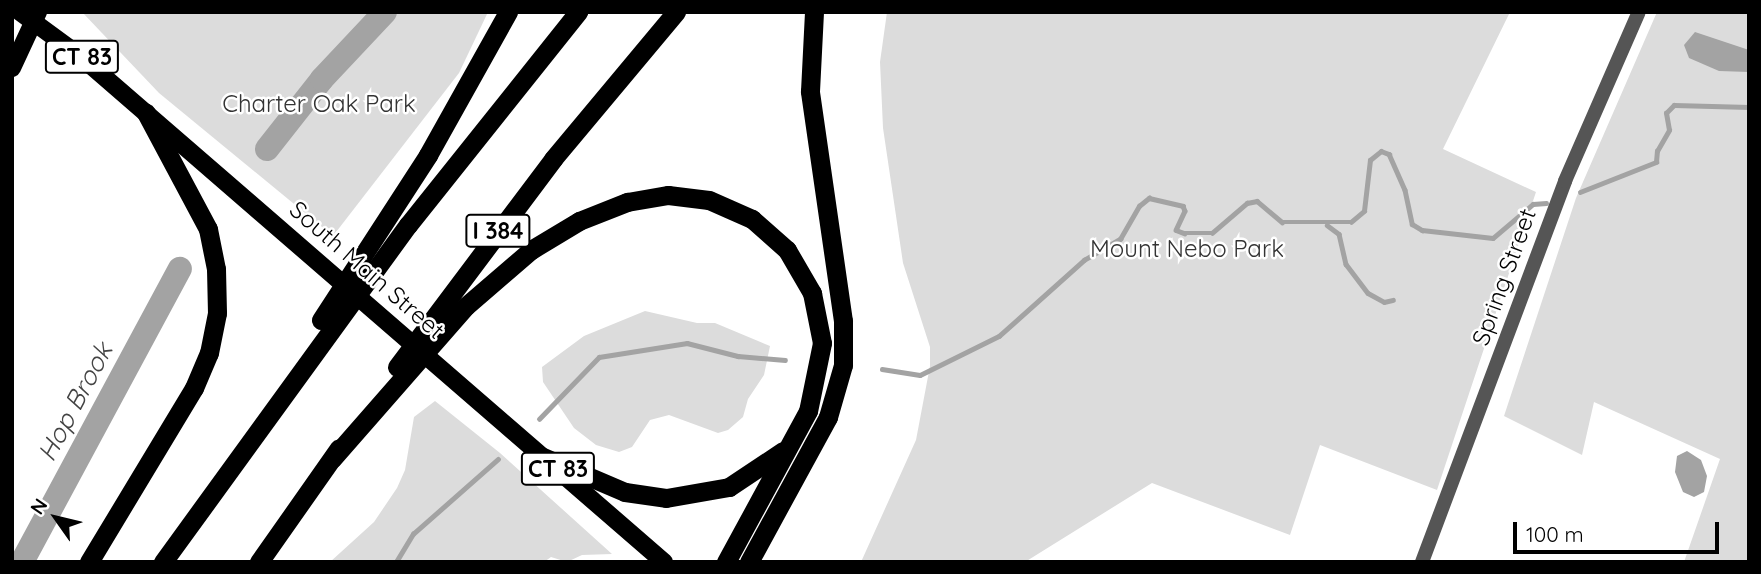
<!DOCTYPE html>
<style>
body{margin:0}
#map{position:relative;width:1761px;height:574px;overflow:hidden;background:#fff;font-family:Quicksand,sans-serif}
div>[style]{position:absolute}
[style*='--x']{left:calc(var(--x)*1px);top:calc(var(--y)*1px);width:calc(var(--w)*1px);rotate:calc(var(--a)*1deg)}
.green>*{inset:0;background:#dcdcdc}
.water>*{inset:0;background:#a3a3a3}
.stream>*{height:4.5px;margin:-2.25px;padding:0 2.25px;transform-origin:2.25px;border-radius:2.25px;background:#a3a3a3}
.river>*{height:24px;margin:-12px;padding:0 12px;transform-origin:12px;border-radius:12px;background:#a3a3a3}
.minor>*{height:14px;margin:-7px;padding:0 7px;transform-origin:7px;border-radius:7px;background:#555}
.major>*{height:18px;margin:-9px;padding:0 9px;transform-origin:9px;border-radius:9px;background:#000}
.highway>*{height:19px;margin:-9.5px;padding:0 9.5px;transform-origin:9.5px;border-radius:9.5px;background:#000}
span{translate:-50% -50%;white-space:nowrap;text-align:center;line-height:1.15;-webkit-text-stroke:5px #fff;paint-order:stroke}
.shield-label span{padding:2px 5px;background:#fff;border:2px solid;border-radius:5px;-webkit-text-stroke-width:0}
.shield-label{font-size:23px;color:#000;font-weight:700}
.park-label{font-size:24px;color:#333}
.street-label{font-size:24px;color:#000}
.water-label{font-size:26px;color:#444;font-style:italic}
.frame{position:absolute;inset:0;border:14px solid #000;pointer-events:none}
.north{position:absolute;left:21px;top:483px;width:70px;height:70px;-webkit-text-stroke:5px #fff;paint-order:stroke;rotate:304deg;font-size:19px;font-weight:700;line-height:28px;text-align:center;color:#000}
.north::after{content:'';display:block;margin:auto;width:24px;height:32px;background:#000;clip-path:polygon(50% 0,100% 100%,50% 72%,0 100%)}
.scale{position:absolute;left:1513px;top:522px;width:206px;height:32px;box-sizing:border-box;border:4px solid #000;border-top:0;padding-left:9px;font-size:21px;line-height:24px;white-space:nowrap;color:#000;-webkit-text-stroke:5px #fff;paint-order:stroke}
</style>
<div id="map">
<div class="green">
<i style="clip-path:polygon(82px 12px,488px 12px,459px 73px,333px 236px,159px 93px)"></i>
<i style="clip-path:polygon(887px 12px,1510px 12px,1443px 149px,1536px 192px,1437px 490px,1320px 445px,1290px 535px,1152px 483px,1025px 562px,861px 562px,916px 440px,930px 366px,930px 347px,903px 263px,883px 128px,880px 62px)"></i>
<i style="clip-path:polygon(1657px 12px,1749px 12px,1749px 562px,1684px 562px,1720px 459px,1594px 402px,1582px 455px,1504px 416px,1576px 198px)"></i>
<i style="clip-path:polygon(645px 311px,697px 323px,715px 323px,770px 346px,764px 375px,748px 399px,743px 417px,728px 430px,718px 433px,669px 415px,650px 420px,632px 447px,619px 452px,596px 445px,574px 428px,543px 382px,542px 367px,584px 336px)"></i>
<i style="clip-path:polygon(435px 401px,500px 453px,612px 554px,582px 555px,567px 562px,551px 557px,544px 562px,330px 562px,374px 522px,397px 488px,405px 470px,414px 417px)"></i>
</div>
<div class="water">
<i style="clip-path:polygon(1695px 32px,1749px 50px,1749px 72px,1719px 71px,1689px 58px,1684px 45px)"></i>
<i style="clip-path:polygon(1687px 451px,1701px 460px,1707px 476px,1704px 492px,1694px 497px,1683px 492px,1675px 472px,1677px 456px)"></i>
</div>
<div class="stream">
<i style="--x:1580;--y:192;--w:82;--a:-21.5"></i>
<i style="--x:1656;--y:162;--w:11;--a:-85"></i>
<i style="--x:1657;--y:151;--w:24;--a:-60"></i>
<i style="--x:1669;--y:130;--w:17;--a:-100"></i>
<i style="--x:1666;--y:113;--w:11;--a:-45"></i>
<i style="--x:1674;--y:105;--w:75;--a:1.5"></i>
<i style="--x:1327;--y:225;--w:15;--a:37"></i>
<i style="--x:1339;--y:234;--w:31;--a:77"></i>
<i style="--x:1346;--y:264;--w:36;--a:53"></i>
<i style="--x:1368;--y:293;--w:18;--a:29"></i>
<i style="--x:1384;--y:302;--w:9;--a:-13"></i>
<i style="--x:882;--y:369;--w:38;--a:9"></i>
<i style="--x:920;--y:375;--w:88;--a:-26.3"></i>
<i style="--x:999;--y:336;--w:114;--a:-41.8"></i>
<i style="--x:1084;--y:260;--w:42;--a:-30.3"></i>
<i style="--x:1120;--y:239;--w:38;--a:-60"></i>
<i style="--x:1139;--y:206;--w:13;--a:-39"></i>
<i style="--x:1149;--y:198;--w:35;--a:13"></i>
<i style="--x:1183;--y:206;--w:5;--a:68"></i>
<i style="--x:1185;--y:211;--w:21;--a:115"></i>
<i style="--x:1176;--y:230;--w:9;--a:21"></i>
<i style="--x:1184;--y:233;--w:28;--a:0"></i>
<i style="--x:1212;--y:233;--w:46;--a:-40.6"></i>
<i style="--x:1247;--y:203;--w:10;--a:-11"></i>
<i style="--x:1257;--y:201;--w:33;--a:40"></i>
<i style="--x:1282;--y:222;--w:69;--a:0"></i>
<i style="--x:1351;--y:222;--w:17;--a:-40"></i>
<i style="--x:1364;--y:211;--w:51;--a:-83.3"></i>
<i style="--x:1370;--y:160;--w:14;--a:-39"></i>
<i style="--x:1381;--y:151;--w:9;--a:21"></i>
<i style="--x:1389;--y:154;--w:39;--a:66"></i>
<i style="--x:1405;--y:190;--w:35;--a:78"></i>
<i style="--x:1412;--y:224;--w:12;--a:31"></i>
<i style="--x:1422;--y:230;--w:71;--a:6.4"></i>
<i style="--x:1493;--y:238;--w:52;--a:-40.4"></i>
<i style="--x:1533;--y:204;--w:13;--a:-4"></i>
<i style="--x:539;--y:419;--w:86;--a:-45.9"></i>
<i style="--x:599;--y:357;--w:89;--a:-9"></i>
<i style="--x:687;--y:343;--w:53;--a:14.3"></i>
<i style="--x:738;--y:356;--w:47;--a:4.9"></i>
<i style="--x:396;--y:562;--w:33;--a:-59"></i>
<i style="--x:413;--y:534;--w:113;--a:-41.4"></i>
</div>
<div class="river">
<i style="--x:267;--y:149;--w:89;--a:-51.8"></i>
<i style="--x:322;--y:79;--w:92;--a:-46.8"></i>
<i style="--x:22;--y:562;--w:333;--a:-61.7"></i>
</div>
<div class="minor">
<i style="--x:1422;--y:562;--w:407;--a:-69.4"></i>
<i style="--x:1565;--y:181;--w:184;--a:-66.4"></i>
</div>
<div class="major">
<i style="--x:20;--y:12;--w:74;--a:36.3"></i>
<i style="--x:80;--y:56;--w:773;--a:40.91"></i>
<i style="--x:12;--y:68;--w:62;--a:-65.1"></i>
</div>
<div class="highway">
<i style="--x:321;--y:320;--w:197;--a:-57"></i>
<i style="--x:428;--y:155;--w:164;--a:-60.8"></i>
<i style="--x:397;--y:367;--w:260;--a:-53.1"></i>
<i style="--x:553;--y:159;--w:192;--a:-50.1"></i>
<i style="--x:543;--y:457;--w:89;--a:23.1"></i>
<i style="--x:625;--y:492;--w:41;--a:8.3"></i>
<i style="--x:666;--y:498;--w:64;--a:-9.9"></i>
<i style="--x:729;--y:487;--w:65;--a:-33.7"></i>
<i style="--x:332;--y:459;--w:203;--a:-48.8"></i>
<i style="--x:466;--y:306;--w:86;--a:-40.7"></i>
<i style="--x:531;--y:250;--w:56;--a:-31.1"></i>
<i style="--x:579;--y:221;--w:52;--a:-21.6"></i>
<i style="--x:627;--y:202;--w:42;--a:-9.7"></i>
<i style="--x:668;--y:195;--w:41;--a:7"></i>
<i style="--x:709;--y:200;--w:47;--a:23.8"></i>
<i style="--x:752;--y:219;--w:47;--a:41.5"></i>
<i style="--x:787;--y:250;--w:50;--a:59.8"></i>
<i style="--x:812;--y:293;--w:51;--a:78.7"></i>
<i style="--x:822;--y:343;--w:69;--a:101.6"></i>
<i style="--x:808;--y:411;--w:172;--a:118.5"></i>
<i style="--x:89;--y:562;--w:203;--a:-58.9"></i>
<i style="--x:194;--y:388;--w:38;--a:-67"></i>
<i style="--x:209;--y:353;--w:41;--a:-78.7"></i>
<i style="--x:217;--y:313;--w:44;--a:-91.3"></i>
<i style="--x:216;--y:269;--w:41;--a:-101.3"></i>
<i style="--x:208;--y:229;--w:132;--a:-118.1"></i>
<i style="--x:163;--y:562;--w:417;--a:-54"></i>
<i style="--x:408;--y:225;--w:273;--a:-51.4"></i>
<i style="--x:259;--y:562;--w:139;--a:-54.9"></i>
<i style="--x:749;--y:562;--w:165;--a:-61.4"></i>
<i style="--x:828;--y:417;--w:54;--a:-73.9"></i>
<i style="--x:843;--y:365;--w:44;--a:-90"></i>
<i style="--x:843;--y:321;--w:232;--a:-98.2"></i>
<i style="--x:810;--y:91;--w:79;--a:-87.1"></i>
</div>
<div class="shield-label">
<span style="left:82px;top:57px">CT 83</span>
<span style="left:498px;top:231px">I 384</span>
<span style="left:558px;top:469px">CT 83</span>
</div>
<div class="park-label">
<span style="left:319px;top:104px">Charter Oak Park</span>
<span style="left:1187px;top:249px">Mount Nebo Park</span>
</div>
<div class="street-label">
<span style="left:367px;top:270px;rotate:41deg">South Main Street</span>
<span style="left:1504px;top:277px;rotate:-70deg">Spring Street</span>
</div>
<div class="water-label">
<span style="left:75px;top:402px;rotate:-62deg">Hop Brook</span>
</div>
<div class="frame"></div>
<div class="north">N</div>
<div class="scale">100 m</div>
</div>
